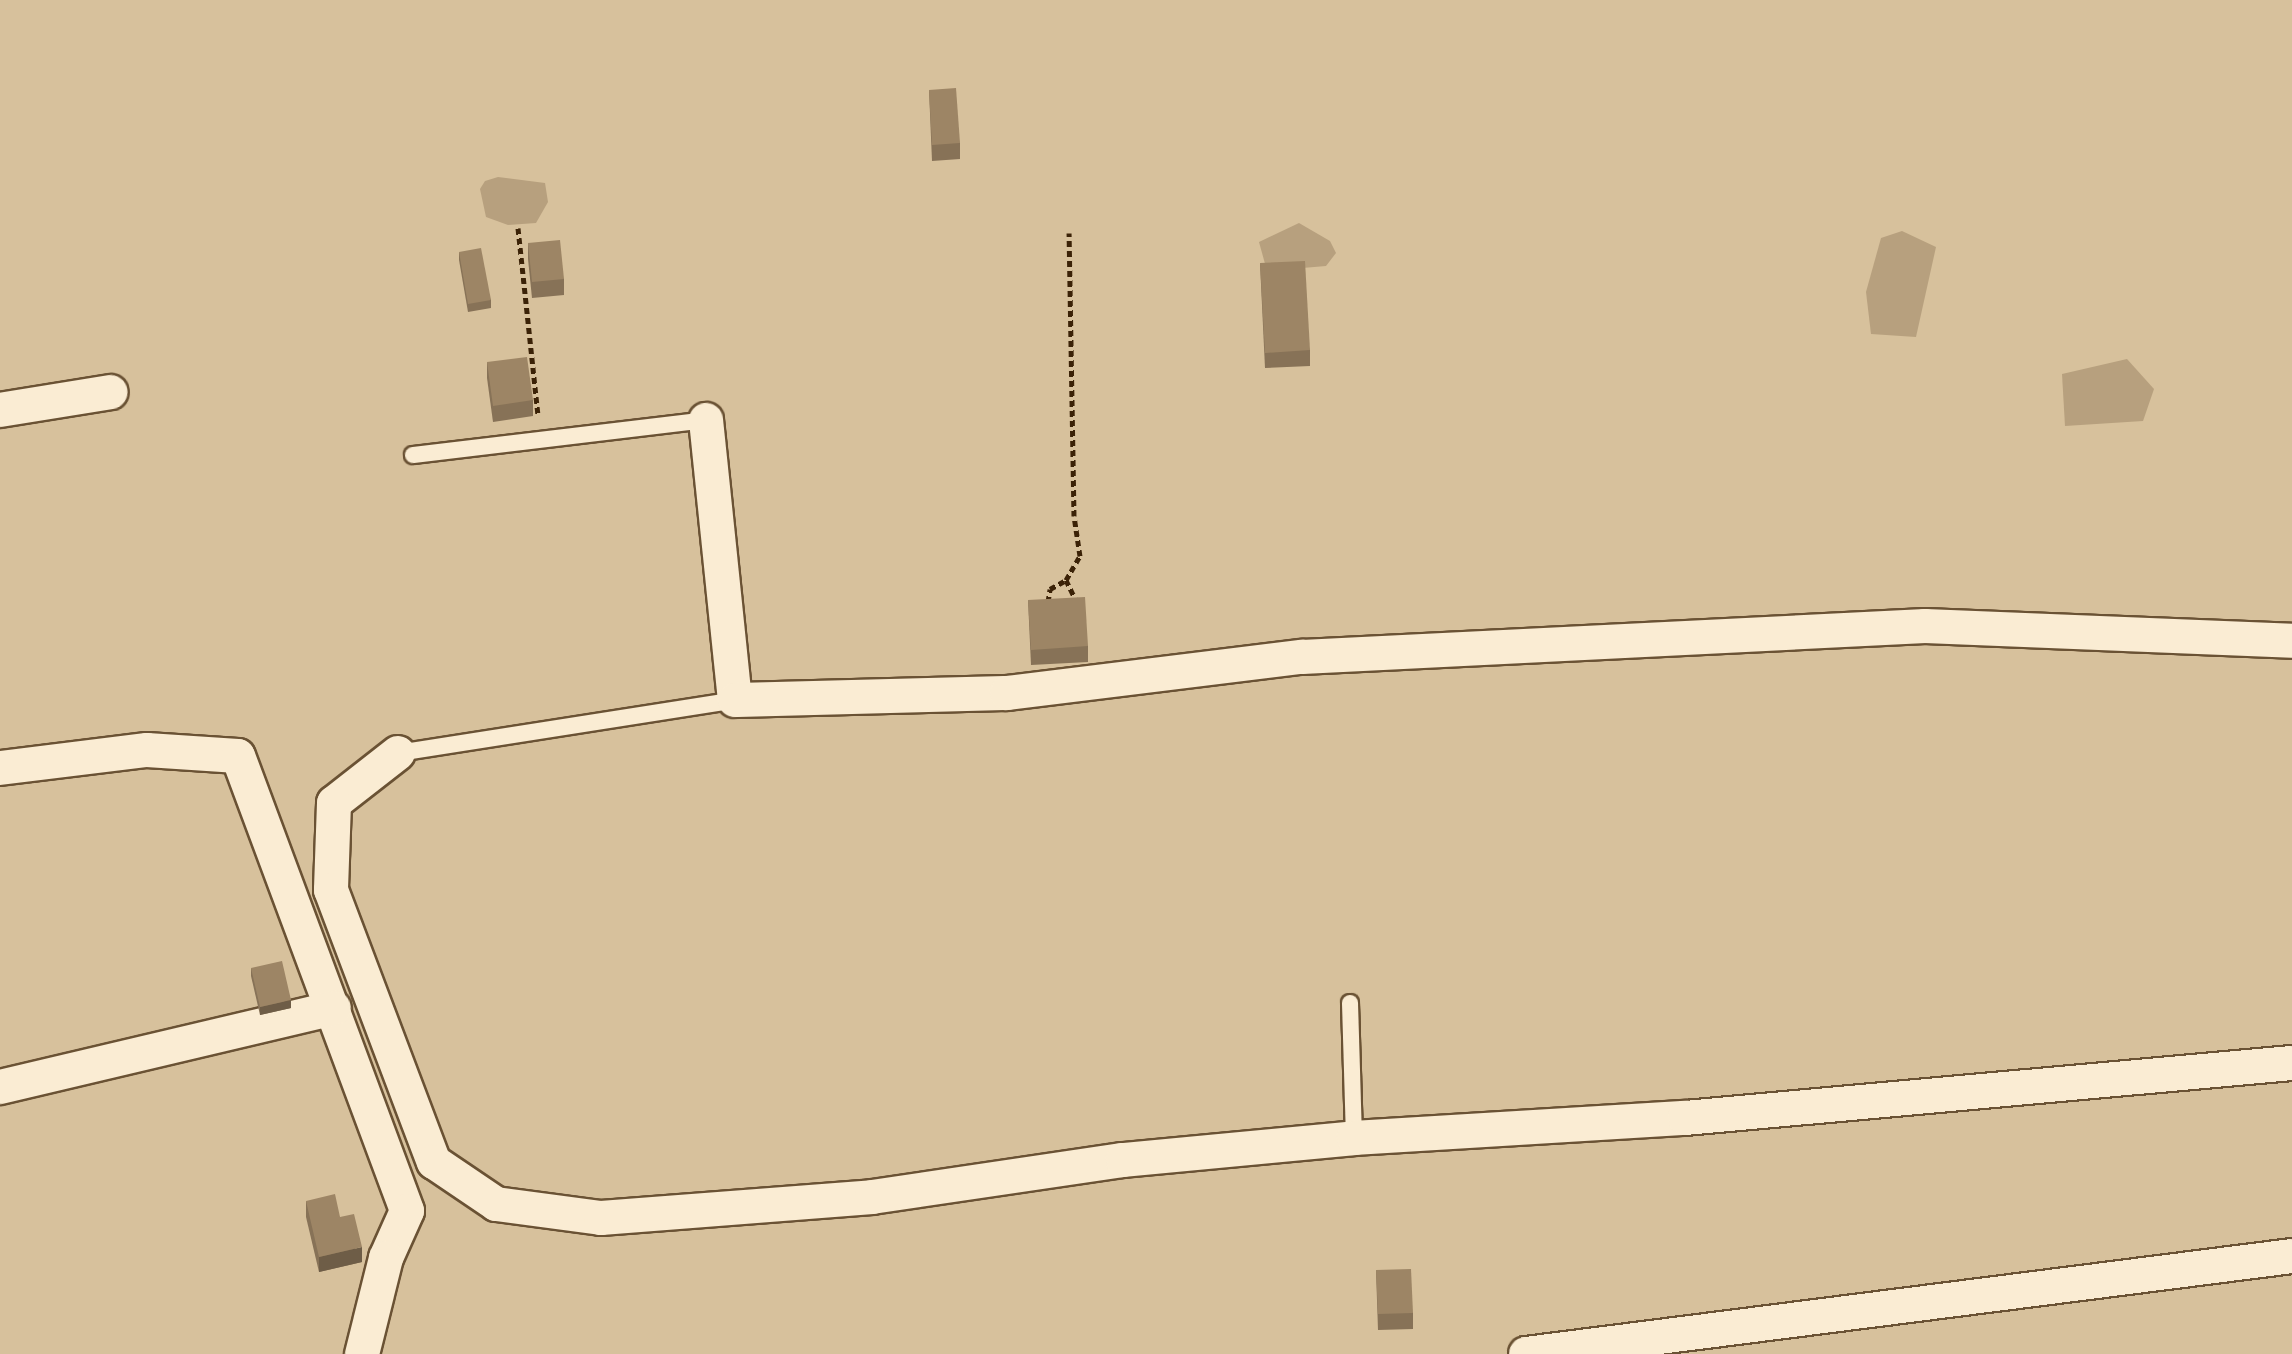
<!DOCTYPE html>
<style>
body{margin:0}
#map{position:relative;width:2292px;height:1354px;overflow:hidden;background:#f7e1bb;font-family:"Libre Bodoni",serif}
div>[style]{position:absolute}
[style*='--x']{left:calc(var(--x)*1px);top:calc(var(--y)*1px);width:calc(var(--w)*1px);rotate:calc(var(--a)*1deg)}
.green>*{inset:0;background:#d7c19c}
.water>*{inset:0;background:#b7a07e}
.path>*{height:5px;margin-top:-2.5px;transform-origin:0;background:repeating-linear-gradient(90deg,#3b2207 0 6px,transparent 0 10px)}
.roads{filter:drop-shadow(2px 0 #6a5234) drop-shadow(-2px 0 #6a5234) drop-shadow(0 2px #6a5234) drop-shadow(0 -2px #6a5234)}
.service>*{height:16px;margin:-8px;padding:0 8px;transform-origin:8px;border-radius:8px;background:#faecd3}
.minor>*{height:34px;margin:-17px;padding:0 17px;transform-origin:17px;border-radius:17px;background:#faecd3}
.wall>*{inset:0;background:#877257}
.shaded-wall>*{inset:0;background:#6e5d47}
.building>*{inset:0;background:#9d8565}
span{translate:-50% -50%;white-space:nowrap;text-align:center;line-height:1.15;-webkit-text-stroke:8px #faecd3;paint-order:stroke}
</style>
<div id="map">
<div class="green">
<i style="clip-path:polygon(0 0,2292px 0,2292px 1354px,0 1354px)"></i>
</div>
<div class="water">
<i style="clip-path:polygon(498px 177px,545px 183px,548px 202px,536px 223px,508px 225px,486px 217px,480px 189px,485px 181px)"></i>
<i style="clip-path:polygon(1299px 223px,1330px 241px,1336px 253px,1326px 266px,1267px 271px,1259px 242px)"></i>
<i style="clip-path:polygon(1902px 231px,1936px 247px,1916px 337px,1871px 334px,1866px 292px,1881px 238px)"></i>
<i style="clip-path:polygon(2127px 359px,2154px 389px,2143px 421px,2065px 426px,2062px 374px)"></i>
</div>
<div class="path">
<i style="--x:518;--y:228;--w:187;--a:83.9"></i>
<i style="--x:1066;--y:580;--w:25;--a:64"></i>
<i style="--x:1048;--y:602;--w:13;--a:-81"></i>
<i style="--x:1050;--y:589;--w:18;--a:-29"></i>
<i style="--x:1066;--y:580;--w:28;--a:-60"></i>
<i style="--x:1080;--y:556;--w:40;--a:-98.5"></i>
<i style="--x:1074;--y:516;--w:283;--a:-91"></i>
</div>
<div class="roads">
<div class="service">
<i style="--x:413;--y:455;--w:295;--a:-6.8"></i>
<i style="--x:398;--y:753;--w:341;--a:-8.9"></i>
<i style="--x:1350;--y:1003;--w:135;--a:88.3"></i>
</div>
<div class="minor">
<i style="--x:0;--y:410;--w:112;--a:-9.2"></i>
<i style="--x:706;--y:420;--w:281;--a:84.1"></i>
<i style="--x:735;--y:700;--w:272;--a:-1.5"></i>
<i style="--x:1007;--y:693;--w:297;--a:-7"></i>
<i style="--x:1302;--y:657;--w:624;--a:-2.85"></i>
<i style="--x:1925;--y:626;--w:367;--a:2.3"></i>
<i style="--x:398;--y:753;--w:81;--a:142"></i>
<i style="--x:334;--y:803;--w:87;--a:92"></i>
<i style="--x:331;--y:890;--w:291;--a:69.3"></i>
<i style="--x:434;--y:1162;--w:75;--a:34.1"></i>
<i style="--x:496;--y:1204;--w:106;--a:7.6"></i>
<i style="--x:601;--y:1218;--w:272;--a:-4.4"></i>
<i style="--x:872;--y:1197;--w:254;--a:-8.4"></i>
<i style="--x:1123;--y:1160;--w:232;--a:-5.4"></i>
<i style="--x:1354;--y:1138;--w:332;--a:-3.5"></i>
<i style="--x:1685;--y:1118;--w:609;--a:-5.18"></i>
<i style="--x:0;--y:768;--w:148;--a:-7"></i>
<i style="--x:147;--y:750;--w:91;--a:3.8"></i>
<i style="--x:238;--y:756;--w:485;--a:69.6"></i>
<i style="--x:407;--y:1211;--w:51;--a:114.1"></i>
<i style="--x:386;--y:1258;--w:99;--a:104"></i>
<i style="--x:0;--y:1087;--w:343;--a:-13.3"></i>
<i style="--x:1526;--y:1354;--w:772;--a:-7.29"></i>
</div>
</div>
<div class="wall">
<i style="clip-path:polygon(929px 90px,960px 143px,960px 159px,932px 161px)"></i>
<i style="clip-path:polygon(528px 243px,564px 279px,564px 295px,532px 298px,528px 259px)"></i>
<i style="clip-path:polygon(459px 252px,491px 300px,491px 308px,468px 312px,459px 260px)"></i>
<i style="clip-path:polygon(1260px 263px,1310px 350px,1310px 366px,1265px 368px)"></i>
<i style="clip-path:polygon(487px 362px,533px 400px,533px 416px,493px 422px,487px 378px)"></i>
<i style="clip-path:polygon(1028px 600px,1088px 646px,1088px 662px,1031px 665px)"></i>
<i style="clip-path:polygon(251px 968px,291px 1008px,260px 1015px,251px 976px)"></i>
<i style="clip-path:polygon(306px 1201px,340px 1217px,362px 1262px,319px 1272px,306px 1217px)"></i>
<i style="clip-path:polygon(1376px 1270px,1413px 1313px,1413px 1329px,1378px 1330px)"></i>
</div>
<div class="shaded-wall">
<i style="clip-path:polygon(291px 1000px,291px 1008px,260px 1015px,260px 1007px)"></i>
<i style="clip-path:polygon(362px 1247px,362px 1262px,319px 1272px,319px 1257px)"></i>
</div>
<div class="building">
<i style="clip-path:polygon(956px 88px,960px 143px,932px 145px,929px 90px)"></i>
<i style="clip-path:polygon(560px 240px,564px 279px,532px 282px,528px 243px)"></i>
<i style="clip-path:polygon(481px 248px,491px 300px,468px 304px,459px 252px)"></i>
<i style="clip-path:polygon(1305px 261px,1310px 350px,1265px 353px,1260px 263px)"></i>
<i style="clip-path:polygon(527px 357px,533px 400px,493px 406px,487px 362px)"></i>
<i style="clip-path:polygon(1085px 597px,1088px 646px,1031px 650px,1028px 600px)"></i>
<i style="clip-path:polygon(282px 961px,291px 1000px,260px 1007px,251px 968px)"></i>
<i style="clip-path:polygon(335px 1194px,340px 1217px,354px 1214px,362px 1247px,319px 1257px,306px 1201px)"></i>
<i style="clip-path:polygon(1411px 1269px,1413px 1313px,1378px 1314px,1376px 1270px)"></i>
</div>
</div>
